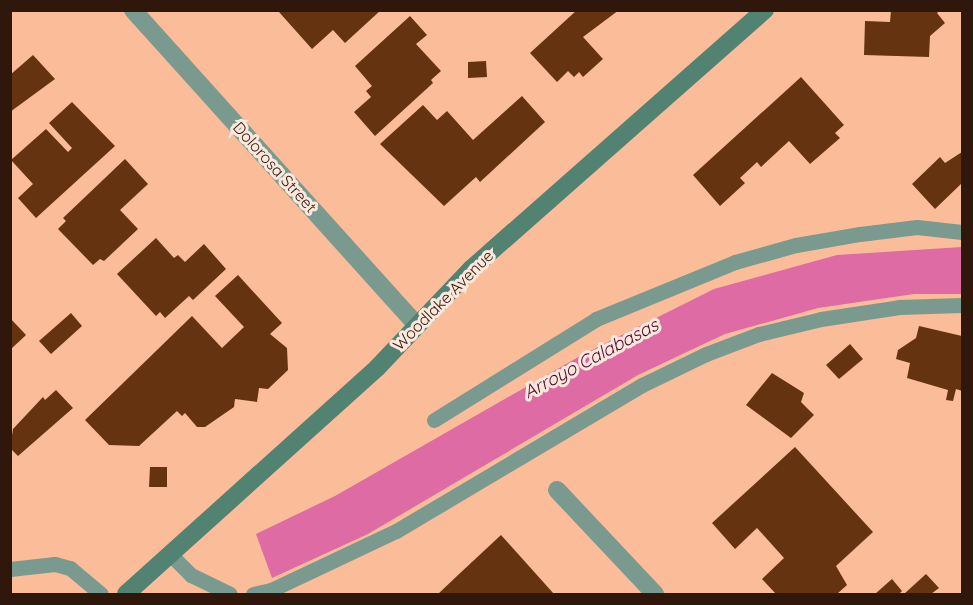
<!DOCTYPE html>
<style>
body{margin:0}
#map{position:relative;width:973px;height:605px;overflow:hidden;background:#fabc99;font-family:Quicksand,sans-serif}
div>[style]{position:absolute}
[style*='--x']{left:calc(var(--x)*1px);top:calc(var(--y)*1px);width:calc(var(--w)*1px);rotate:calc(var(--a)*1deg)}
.water>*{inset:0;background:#de6ba4}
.building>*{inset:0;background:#631}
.lane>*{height:15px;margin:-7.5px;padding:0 7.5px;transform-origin:7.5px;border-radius:7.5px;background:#7b9a8f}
.street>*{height:18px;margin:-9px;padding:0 9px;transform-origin:9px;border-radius:9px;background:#7b9a8f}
.secondary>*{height:18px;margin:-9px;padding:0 9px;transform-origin:9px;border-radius:9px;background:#528272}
span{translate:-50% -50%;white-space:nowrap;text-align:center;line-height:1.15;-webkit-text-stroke:6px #fbe8dd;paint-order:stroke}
.street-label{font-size:16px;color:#2f180b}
.water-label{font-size:18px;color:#510732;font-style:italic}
.frame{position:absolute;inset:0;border:12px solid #2f180b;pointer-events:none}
</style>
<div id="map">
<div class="water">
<i style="clip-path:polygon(962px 247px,962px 294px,914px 294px,818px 308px,725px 334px,638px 375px,368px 534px,272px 578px,256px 534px,335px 496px,582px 355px,714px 289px,837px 255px)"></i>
</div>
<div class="building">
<i style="clip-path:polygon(381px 10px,345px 43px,333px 30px,312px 49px,279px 12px)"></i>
<i style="clip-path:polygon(577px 10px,619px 10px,583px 37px,603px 59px,583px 77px,579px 72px,574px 77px,568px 71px,557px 82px,530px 53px)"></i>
<i style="clip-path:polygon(891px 10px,940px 10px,937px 13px,945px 23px,930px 36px,929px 57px,864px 55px,865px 21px,890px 22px)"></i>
<i style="clip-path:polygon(410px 16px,427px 35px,416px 44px,441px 71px,431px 80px,433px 83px,375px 136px,354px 112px,371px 97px,366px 91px,372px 86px,355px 66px)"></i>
<i style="clip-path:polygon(33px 55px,55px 79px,10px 112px,10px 75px)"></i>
<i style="clip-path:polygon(486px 61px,487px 77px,468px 78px,468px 62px)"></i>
<i style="clip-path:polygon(801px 77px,844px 125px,835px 133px,840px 138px,810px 164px,789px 141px,761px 167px,757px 162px,740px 178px,745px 183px,720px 206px,693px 175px)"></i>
<i style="clip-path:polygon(522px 96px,545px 122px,480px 182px,476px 177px,444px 206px,380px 144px,423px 105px,437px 120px,447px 111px,473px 140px)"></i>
<i style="clip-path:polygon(72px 102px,115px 146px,36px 218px,18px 198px,33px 184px,11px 160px,46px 129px,68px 152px,72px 148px,49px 123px)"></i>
<i style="clip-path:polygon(962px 152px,962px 183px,935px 209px,912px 184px,940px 157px,945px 163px)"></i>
<i style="clip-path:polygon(125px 159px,148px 184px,120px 210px,138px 229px,104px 261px,100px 259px,93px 265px,58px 229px,66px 221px,63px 218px)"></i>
<i style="clip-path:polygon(156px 238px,174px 258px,178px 255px,185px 262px,204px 244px,226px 269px,193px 300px,189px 296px,165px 318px,160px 312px,156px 316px,117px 274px)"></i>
<i style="clip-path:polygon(238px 275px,282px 323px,270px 334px,287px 348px,288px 370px,268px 389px,259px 388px,257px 402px,235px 399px,234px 407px,205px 427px,197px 427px,185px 413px,182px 416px,177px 411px,139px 446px,109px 445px,85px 420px,192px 316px,222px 348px,244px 327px,215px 296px)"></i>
<i style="clip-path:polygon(71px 313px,82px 326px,51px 354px,39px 341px)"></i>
<i style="clip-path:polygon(10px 318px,26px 335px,10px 350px)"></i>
<i style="clip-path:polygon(919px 326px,962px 336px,962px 391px,956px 389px,953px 401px,946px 400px,948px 390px,907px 378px,910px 363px,896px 359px,898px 350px,916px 338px)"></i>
<i style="clip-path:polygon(850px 344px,863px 359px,839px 379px,826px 365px)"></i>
<i style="clip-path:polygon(772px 373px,804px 393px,801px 402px,814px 415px,791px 438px,746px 405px)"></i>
<i style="clip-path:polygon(56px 390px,73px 408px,18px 456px,10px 448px,13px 429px,43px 397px,45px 400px)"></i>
<i style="clip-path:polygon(795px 447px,873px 532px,836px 566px,847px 585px,837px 594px,776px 594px,762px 579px,784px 558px,757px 528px,735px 549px,712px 523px)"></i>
<i style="clip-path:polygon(150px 467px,167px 467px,167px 487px,149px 487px)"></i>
<i style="clip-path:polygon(501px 535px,554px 594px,438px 594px,457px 576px)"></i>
<i style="clip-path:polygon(926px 574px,939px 588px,931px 594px,904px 594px)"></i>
<i style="clip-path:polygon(892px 579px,902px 591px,899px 594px,875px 594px)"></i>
</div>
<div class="lane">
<i style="--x:434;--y:420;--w:191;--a:-31.9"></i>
<i style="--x:596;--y:319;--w:150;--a:-22.3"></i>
<i style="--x:735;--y:262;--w:63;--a:-15.6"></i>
<i style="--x:796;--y:245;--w:65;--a:-9.8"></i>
<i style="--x:860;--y:234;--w:57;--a:-7"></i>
<i style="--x:917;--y:227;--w:45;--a:6.3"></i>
<i style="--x:170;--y:554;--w:30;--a:45"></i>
<i style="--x:191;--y:575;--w:43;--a:26"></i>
<i style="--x:10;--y:569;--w:45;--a:-6.3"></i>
<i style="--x:55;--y:564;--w:16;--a:15"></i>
<i style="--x:70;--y:568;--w:40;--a:40"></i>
<i style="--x:253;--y:594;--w:18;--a:-13"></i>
<i style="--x:271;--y:590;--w:138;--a:-25.3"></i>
<i style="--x:396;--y:531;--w:286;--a:-30.7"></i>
<i style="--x:642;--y:385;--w:71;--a:-25.8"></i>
<i style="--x:706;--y:354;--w:57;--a:-20.7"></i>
<i style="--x:759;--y:334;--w:64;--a:-13.6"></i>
<i style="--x:821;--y:319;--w:79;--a:-8.7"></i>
<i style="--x:899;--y:307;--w:63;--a:-1.8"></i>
</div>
<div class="street">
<i style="--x:133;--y:10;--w:423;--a:48"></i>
<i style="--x:557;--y:490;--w:143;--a:46.7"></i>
</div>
<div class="secondary">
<i style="--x:126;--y:594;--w:338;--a:-42"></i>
<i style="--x:377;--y:368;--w:137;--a:-46.5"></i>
<i style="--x:471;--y:269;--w:392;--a:-41.4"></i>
</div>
<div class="street-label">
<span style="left:275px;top:167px;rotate:48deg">Dolorosa Street</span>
<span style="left:443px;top:300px;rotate:-45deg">Woodlake Avenue</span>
</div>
<div class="water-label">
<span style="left:591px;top:359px;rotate:-28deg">Arroyo Calabasas</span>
</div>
<div class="frame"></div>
</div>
